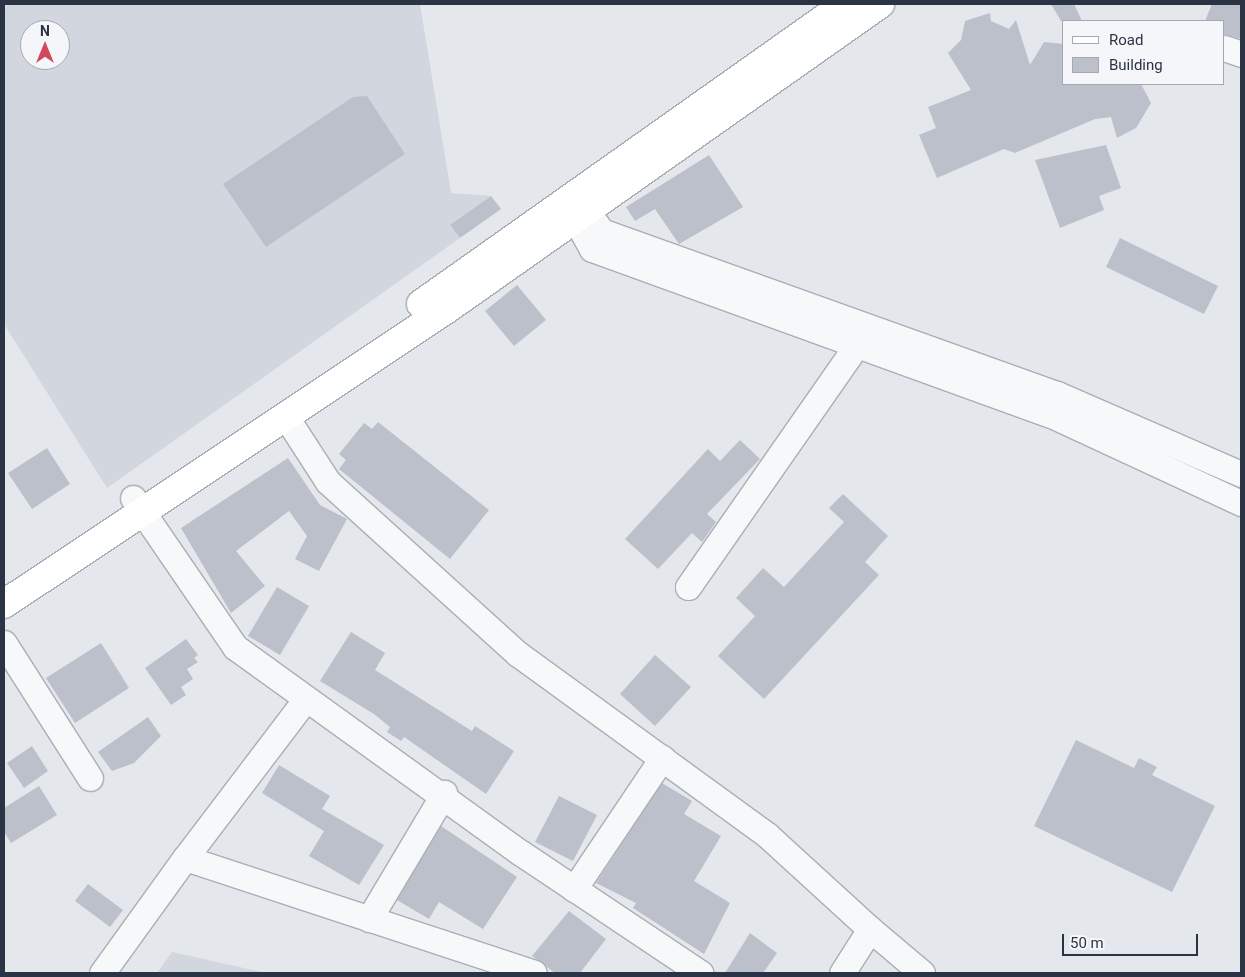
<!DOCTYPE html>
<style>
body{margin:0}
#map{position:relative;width:1245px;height:977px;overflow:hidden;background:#e4e7ec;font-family:Roboto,sans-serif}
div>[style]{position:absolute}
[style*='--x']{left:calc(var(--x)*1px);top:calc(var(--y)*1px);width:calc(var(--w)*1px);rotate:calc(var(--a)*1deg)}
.built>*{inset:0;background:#d2d6de}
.building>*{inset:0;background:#bbc0ca}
.roads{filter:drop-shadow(1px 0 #a9aeb7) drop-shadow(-1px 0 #a9aeb7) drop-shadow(0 1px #a9aeb7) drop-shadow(0 -1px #a9aeb7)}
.minor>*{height:25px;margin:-12.5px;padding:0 12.5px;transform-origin:12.5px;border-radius:12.5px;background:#f7f8fa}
.major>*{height:28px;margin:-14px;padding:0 14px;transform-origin:14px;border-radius:14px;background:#fff}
span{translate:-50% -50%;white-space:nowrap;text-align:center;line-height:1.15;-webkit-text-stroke:4px #f4f6f9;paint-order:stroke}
.frame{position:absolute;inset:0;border:5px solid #2b3445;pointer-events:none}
.legend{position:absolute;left:1062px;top:20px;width:162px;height:65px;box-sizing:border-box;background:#f4f6f9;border:1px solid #a4a8b1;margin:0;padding:6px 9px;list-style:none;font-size:15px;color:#2b3445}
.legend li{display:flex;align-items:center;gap:10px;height:25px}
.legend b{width:25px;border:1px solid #a4a8b1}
.north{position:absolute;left:20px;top:20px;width:50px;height:50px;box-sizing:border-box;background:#f4f6f9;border:1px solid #a4a8b1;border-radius:50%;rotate:0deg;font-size:14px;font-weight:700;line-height:20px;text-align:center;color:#2b3445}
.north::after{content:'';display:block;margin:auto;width:18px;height:22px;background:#d1495b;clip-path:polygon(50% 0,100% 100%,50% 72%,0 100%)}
.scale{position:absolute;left:1062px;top:934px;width:136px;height:22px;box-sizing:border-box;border:2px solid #2b3445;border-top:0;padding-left:6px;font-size:15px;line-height:18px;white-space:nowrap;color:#2b3445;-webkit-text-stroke:4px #f4f6f9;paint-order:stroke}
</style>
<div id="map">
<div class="built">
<i style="clip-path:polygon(evenodd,4px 4px,420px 4px,451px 193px,491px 196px,450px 225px,460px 238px,107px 488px,4px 324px,4px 4px,30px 30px,60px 30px,60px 60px,30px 60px,30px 30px)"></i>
<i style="clip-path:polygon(172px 952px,266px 973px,157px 973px)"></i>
</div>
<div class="building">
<i style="clip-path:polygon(1051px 4px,1074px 4px,1082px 21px,1061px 21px)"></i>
<i style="clip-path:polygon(1212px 4px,1241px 4px,1241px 39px,1224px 34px,1224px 21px,1205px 21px)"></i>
<i style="clip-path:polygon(990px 13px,991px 21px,1009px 29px,1016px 20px,1030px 65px,1044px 42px,1064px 44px,1064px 84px,1141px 84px,1151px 103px,1136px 128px,1117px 138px,1111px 117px,1095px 119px,1015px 153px,1004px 149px,937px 178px,919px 135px,936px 128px,928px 107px,971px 90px,948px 53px,961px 40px,965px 21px)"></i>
<i style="clip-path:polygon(367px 96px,405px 154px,266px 247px,223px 184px,353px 97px)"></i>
<i style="clip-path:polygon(1106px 145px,1121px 188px,1099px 196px,1104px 210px,1060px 228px,1035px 160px)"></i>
<i style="clip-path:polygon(709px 155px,743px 207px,679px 244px,655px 209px,635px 221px,626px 207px)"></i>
<i style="clip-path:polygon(491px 196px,501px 209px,460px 238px,450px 225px)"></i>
<i style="clip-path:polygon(1120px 238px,1218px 286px,1204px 314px,1106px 267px)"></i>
<i style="clip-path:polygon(517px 285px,546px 320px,514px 346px,485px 311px)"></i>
<i style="clip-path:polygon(378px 422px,489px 510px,450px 559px,339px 469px,346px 460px,339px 454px,364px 423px,372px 429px)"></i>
<i style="clip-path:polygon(740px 440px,760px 459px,707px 514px,716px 522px,702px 542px,692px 533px,658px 569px,625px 539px,708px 449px,720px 461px)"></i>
<i style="clip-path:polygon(47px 448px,70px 484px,32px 509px,8px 473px)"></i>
<i style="clip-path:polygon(288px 458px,320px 505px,347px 519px,319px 571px,295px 559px,307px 536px,289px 511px,236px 551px,265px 586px,231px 613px,181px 528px)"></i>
<i style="clip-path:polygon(843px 494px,888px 536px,865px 562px,879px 575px,764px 699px,718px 656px,755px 616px,736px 598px,763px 568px,784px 587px,844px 522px,829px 508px)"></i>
<i style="clip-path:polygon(277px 587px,309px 606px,280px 655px,248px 636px)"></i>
<i style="clip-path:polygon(351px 632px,385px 653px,375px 670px,472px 731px,475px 726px,514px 751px,486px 794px,404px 737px,401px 741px,387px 732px,390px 727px,374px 714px,320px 681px)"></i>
<i style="clip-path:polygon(186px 639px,198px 655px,194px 658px,198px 662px,187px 669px,193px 679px,181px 687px,186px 695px,171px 705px,145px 668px)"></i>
<i style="clip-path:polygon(101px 643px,129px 688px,75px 723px,46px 678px)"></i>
<i style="clip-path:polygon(655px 655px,691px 687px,655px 726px,620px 694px)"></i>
<i style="clip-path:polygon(148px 717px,161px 736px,134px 763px,112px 771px,98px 752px)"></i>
<i style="clip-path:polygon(1076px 740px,1134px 768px,1139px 758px,1157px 767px,1152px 775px,1215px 806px,1172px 892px,1034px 826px)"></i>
<i style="clip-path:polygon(32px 746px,48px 771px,24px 788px,7px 763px)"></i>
<i style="clip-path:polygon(279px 765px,330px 796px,322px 809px,384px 845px,359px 885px,309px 856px,324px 831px,262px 793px)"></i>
<i style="clip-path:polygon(662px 783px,692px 801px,684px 814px,721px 836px,694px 881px,730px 903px,704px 954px,633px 908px,636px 903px,596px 883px)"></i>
<i style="clip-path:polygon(39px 786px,57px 815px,11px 843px,4px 832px,4px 808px)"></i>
<i style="clip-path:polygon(559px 796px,597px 815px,573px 861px,535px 842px)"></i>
<i style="clip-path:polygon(441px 826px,517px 877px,483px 929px,439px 902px,429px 919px,397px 900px)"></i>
<i style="clip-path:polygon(88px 884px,123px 910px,110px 927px,75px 901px)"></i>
<i style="clip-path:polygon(569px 911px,606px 939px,580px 973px,555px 973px,532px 956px)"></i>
<i style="clip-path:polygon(750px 933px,777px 953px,763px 973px,725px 973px)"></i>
</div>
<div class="roads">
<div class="minor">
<i style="--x:1224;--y:48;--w:18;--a:19"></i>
<i style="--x:565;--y:201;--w:55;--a:60.6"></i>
<i style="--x:592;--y:249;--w:486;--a:19.9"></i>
<i style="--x:1049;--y:414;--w:212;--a:24.9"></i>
<i style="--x:583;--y:205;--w:32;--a:55"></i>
<i style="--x:601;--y:231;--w:484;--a:19.7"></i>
<i style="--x:1057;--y:394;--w:201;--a:23.5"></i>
<i style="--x:286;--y:417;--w:77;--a:57.1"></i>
<i style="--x:328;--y:482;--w:256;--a:42.2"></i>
<i style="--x:518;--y:654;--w:308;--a:36"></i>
<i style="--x:767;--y:835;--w:139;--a:42.4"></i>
<i style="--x:870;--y:929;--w:52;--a:122.5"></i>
<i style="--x:133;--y:498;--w:181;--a:55.6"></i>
<i style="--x:235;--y:647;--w:352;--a:35.8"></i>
<i style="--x:521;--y:853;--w:216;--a:33.8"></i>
<i style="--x:688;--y:587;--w:282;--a:-55.1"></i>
<i style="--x:849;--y:356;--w:31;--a:-65"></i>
<i style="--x:4;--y:643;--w:160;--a:57.5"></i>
<i style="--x:305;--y:700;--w:198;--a:127.2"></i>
<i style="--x:185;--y:858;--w:367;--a:18.2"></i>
<i style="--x:574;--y:889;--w:158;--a:-56.1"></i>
<i style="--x:369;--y:919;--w:147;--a:-59.2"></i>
<i style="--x:870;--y:929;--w:68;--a:40.2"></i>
<i style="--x:102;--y:973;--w:142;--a:-54.2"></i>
</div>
<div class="major">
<i style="--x:421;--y:304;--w:519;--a:-35.28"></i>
<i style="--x:4;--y:604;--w:532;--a:-33.66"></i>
<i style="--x:447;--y:309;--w:530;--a:-35.16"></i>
</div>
</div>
<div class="frame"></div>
<ul class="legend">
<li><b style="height:6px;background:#fff"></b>Road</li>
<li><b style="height:14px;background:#bbc0ca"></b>Building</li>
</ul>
<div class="north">N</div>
<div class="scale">50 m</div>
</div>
